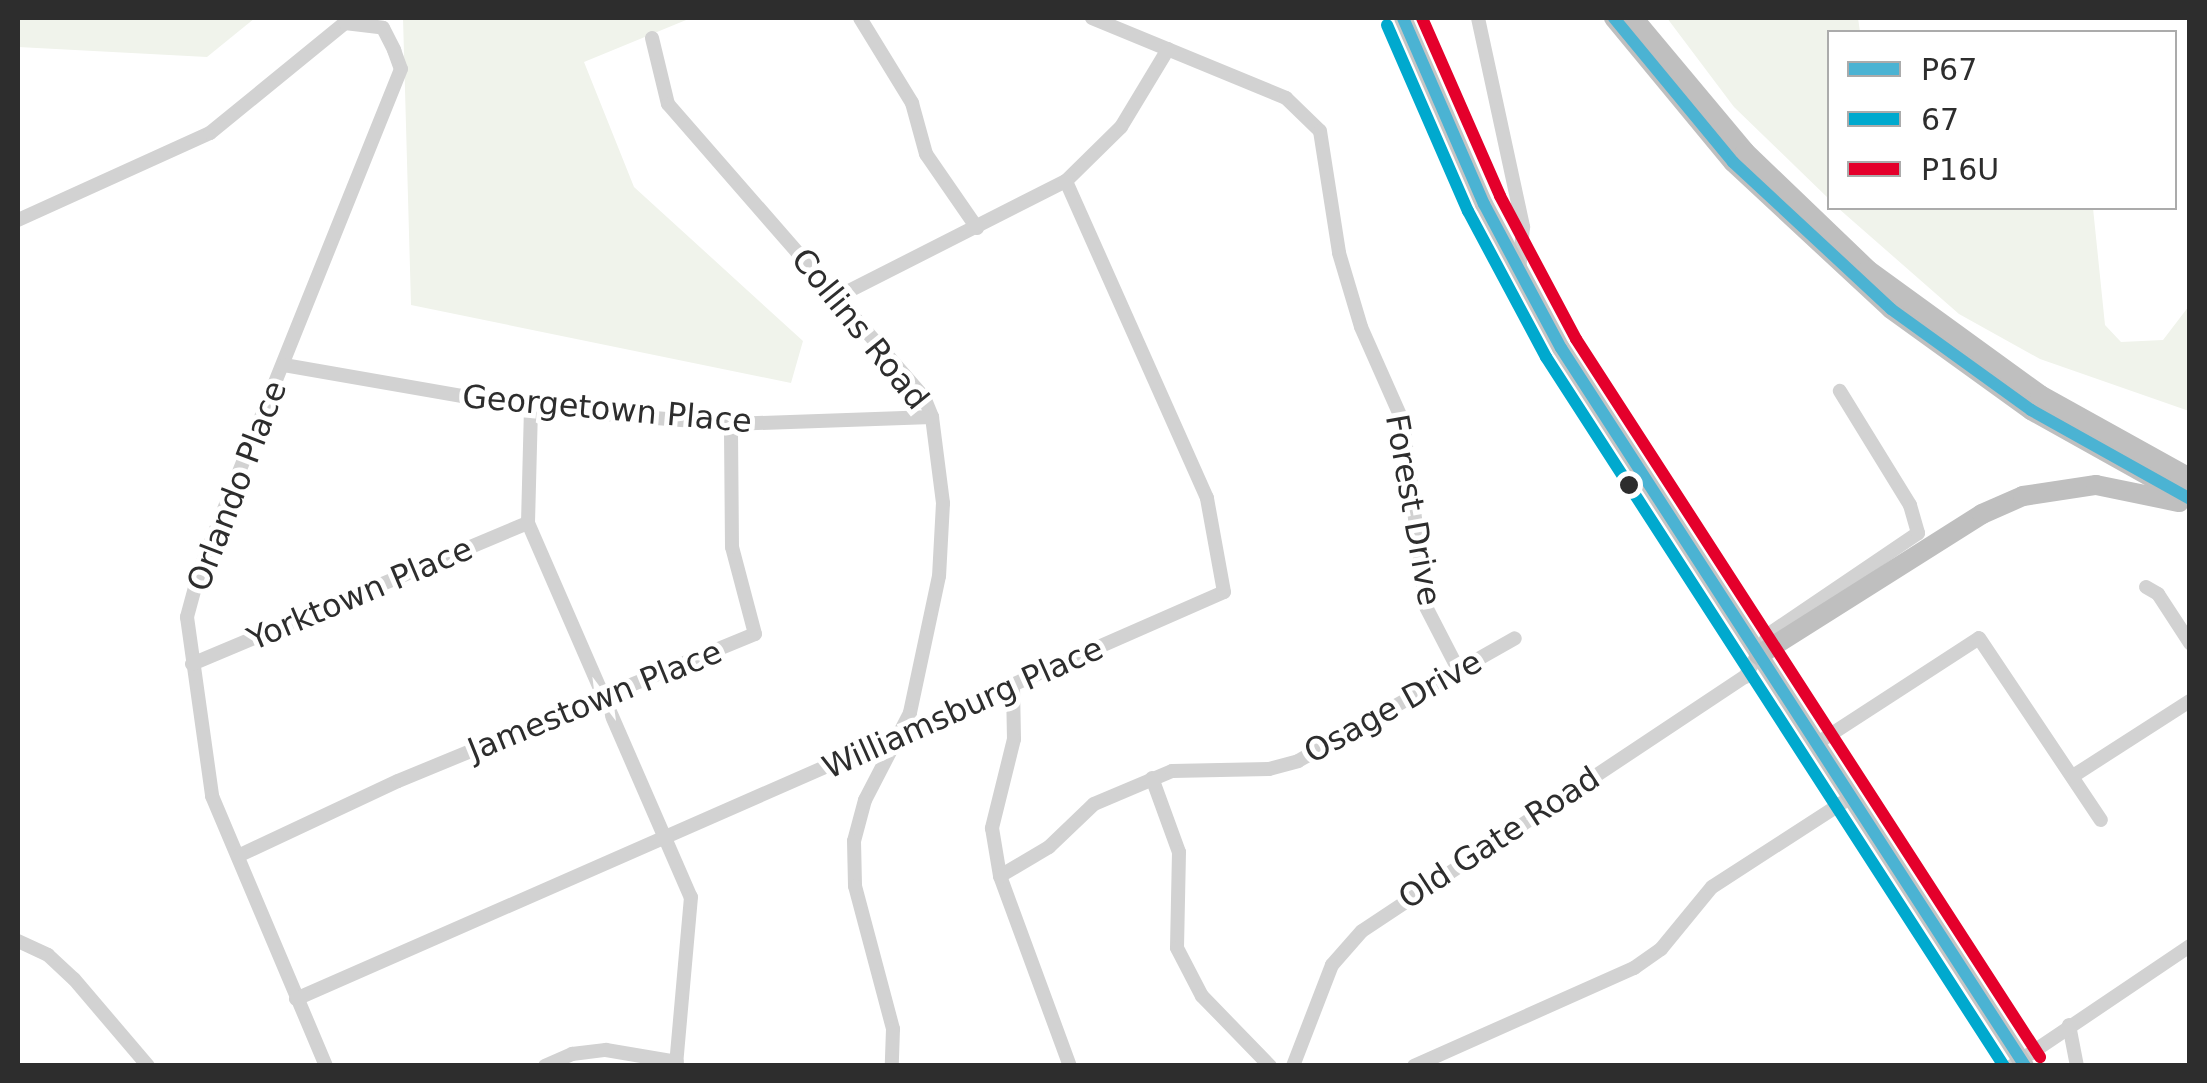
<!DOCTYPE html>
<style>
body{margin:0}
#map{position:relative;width:2207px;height:1083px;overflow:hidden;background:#fff;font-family:"DejaVu Sans",sans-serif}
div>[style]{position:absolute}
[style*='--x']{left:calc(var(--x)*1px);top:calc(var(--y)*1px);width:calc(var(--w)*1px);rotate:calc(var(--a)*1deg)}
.green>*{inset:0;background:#f0f3eb}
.minor>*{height:14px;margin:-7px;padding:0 7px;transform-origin:7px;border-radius:7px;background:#d2d2d2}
.major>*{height:18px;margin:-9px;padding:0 9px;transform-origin:9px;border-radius:9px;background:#c5c5c5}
.highway>*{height:20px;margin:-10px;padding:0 10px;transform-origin:10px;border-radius:10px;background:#bfbfbf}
.bus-1>*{height:12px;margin:-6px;padding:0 6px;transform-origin:6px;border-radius:6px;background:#4bb3d3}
.bus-2>*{height:12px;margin:-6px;padding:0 6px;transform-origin:6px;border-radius:6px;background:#00a9ce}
.bus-3>*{height:12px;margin:-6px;padding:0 6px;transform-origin:6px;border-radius:6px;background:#e4002b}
.dots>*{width:28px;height:28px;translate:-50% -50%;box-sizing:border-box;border:5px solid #fff;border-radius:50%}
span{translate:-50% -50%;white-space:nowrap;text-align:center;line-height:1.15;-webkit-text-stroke:10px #fff;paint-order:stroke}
.street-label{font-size:32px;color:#2d2d2d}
.frame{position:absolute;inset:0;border:20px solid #2d2d2d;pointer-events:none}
.legend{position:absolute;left:1827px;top:30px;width:350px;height:180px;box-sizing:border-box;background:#fff;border:2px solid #ababab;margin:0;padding:12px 18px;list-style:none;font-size:30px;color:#2d2d2d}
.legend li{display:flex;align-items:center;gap:20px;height:50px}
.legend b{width:50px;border:2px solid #ababab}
</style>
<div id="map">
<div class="green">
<i style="clip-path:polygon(18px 18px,255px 18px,207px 57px,18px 47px)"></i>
<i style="clip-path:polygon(403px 18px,691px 18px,584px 62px,634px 187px,803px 341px,791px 383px,411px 305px)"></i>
<i style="clip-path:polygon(1667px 18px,1858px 18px,1860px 32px,1830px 32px,1829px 199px,1734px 107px)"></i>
<i style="clip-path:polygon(1838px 208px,2093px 208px,2105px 325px,2121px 342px,2163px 340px,2189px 306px,2189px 411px,2040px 359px,1959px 314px)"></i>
</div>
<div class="minor">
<i style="--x:860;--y:18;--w:100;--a:58.5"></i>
<i style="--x:912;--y:103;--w:53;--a:74.6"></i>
<i style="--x:926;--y:154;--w:90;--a:55.4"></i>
<i style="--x:1092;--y:18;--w:210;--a:22.4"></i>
<i style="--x:1286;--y:98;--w:47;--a:44.1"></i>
<i style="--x:1320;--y:131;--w:123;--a:81.1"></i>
<i style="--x:1339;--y:253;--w:77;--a:73.4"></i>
<i style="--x:1361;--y:327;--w:104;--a:66.1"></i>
<i style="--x:1403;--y:422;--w:186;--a:82.9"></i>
<i style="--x:1426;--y:607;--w:72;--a:62.7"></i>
<i style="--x:1478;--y:18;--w:214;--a:77.8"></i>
<i style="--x:1523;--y:227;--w:46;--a:95"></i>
<i style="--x:652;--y:38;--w:68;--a:76.4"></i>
<i style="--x:668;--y:104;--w:389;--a:48.9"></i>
<i style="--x:924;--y:397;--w:22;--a:68"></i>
<i style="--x:932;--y:417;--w:87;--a:82.7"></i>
<i style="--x:943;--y:503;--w:73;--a:93.1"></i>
<i style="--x:939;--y:576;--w:140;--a:102"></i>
<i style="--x:910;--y:713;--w:98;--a:117.3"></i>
<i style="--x:865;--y:800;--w:42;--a:105"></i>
<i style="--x:854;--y:841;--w:45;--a:88.7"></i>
<i style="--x:855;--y:886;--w:148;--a:75.1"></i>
<i style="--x:893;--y:1029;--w:37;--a:92"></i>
<i style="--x:18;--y:220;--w:211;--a:-24.4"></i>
<i style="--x:210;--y:133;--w:174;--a:-39.2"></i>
<i style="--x:345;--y:23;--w:38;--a:7"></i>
<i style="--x:383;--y:28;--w:25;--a:63"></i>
<i style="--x:394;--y:50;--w:20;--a:70"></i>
<i style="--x:401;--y:69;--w:539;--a:111.9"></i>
<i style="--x:200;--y:569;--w:50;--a:105.2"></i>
<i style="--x:187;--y:617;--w:181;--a:82"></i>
<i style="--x:212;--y:796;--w:293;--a:67.1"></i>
<i style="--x:837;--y:297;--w:257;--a:-26.9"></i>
<i style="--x:1066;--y:181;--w:77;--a:-44.5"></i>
<i style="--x:1121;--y:127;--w:91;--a:-58.9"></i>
<i style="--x:284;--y:365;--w:251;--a:9.9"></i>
<i style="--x:531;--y:408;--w:201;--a:4.6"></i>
<i style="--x:731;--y:424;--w:201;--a:-2"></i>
<i style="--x:531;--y:408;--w:115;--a:91.5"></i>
<i style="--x:528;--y:523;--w:408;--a:66.5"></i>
<i style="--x:691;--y:897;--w:170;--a:95.1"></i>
<i style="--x:2146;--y:587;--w:14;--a:30"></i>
<i style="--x:2158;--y:594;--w:59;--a:56.9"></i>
<i style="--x:192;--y:664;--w:364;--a:-22.8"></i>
<i style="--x:1013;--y:687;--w:52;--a:88.9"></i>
<i style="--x:1014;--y:739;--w:92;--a:103.9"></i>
<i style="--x:992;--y:828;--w:49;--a:80.5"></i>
<i style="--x:1000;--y:876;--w:202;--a:69.8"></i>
<i style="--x:1816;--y:744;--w:194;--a:-33"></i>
<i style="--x:1979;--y:638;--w:219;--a:56.2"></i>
<i style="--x:2073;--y:776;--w:139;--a:-32.7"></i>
<i style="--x:1152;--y:778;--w:79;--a:70"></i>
<i style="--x:1179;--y:852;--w:96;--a:91.2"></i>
<i style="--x:1177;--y:948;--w:54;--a:62.5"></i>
<i style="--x:1202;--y:996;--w:98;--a:45.8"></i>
<i style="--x:240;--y:855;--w:174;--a:-25.1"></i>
<i style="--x:398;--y:781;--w:386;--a:-22.4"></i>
<i style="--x:755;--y:634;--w:90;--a:-104.8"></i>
<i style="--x:732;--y:547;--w:123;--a:-90.5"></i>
<i style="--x:1000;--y:876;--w:57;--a:-30.6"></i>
<i style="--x:1049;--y:847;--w:62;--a:-43.7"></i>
<i style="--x:1094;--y:804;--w:85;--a:-22.9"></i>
<i style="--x:1172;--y:771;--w:97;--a:-1.2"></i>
<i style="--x:1269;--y:769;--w:30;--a:-15"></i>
<i style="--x:1298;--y:761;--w:249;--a:-29.5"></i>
<i style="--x:18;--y:941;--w:33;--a:25"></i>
<i style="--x:48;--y:955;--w:35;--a:43"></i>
<i style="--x:74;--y:979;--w:114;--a:49.6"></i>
<i style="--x:296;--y:999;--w:1013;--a:-23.68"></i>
<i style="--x:1224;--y:592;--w:96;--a:-100.3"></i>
<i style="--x:1207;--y:498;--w:347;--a:-114"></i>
<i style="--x:2069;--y:1025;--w:42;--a:79"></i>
<i style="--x:545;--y:1066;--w:30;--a:-24"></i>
<i style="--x:572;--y:1054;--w:34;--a:-7"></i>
<i style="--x:606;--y:1050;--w:72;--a:9.6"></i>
<i style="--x:1293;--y:1066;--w:108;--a:-68.9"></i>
<i style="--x:1332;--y:965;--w:45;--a:-48.6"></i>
<i style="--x:1362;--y:931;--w:460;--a:-33.6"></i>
<i style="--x:1745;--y:677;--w:49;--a:-60.8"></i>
<i style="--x:1769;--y:634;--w:180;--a:-34.1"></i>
<i style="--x:1918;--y:533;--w:29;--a:-106"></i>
<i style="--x:1910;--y:505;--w:134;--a:-121.6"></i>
<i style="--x:1414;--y:1066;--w:241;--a:-24"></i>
<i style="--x:1634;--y:968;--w:33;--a:-35"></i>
<i style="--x:1661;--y:949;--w:80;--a:-50.6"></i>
<i style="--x:1712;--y:887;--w:166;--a:-32.9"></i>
<i style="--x:2012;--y:1066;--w:215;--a:-34"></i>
</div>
<div class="major">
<i style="--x:1403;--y:18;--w:203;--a:66.5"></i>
<i style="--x:1484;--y:204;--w:163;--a:61.9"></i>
<i style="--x:1561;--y:348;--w:855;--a:57.13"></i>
</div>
<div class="highway">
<i style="--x:1614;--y:18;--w:187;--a:50.4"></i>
<i style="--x:1733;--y:162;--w:216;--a:42.9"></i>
<i style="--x:1891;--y:309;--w:173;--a:35.8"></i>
<i style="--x:2031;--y:410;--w:182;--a:29.2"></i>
<i style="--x:1633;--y:18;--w:175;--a:50.1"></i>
<i style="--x:1745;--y:152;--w:170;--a:43.8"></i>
<i style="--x:1868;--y:270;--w:213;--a:36"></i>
<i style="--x:2040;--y:395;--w:171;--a:29"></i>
<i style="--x:1759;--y:655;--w:264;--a:-32.3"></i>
<i style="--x:1982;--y:514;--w:45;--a:-23.7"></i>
<i style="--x:2023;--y:496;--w:74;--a:-8.6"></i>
<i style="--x:2096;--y:485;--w:85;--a:11.6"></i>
</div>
<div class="bus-1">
<i style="--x:1403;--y:18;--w:203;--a:66.5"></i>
<i style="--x:1484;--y:204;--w:163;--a:61.9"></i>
<i style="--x:1561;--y:348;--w:855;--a:57.13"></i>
<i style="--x:1614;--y:18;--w:187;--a:50.4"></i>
<i style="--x:1733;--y:162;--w:216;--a:42.9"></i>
<i style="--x:1891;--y:309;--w:173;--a:35.8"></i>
<i style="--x:2031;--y:410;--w:182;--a:29.2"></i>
</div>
<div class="bus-2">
<i style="--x:1387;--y:25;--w:203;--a:66.5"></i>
<i style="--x:1468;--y:211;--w:166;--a:61.9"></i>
<i style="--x:1546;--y:357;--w:844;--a:57.14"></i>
</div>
<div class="bus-3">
<i style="--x:1422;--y:18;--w:194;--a:66.3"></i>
<i style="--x:1500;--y:196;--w:162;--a:62"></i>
<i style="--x:1576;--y:339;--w:855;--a:57.13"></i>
</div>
<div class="dots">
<i style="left:1629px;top:485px;background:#2d2d2d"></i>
</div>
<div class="street-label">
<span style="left:860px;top:329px;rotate:51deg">Collins Road</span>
<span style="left:607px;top:409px;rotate:5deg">Georgetown Place</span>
<span style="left:237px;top:486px;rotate:-69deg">Orlando Place</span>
<span style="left:1413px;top:510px;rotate:80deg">Forest Drive</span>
<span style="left:360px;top:594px;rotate:-23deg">Yorktown Place</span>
<span style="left:595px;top:701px;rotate:-22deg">Jamestown Place</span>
<span style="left:1393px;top:707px;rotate:-29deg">Osage Drive</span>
<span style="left:963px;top:708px;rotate:-24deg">Williamsburg Place</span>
<span style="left:1499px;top:838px;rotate:-33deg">Old Gate Road</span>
</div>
<div class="frame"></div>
<ul class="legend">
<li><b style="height:12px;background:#4bb3d3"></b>P67</li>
<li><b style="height:12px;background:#00a9ce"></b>67</li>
<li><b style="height:12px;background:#e4002b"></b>P16U</li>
</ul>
</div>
